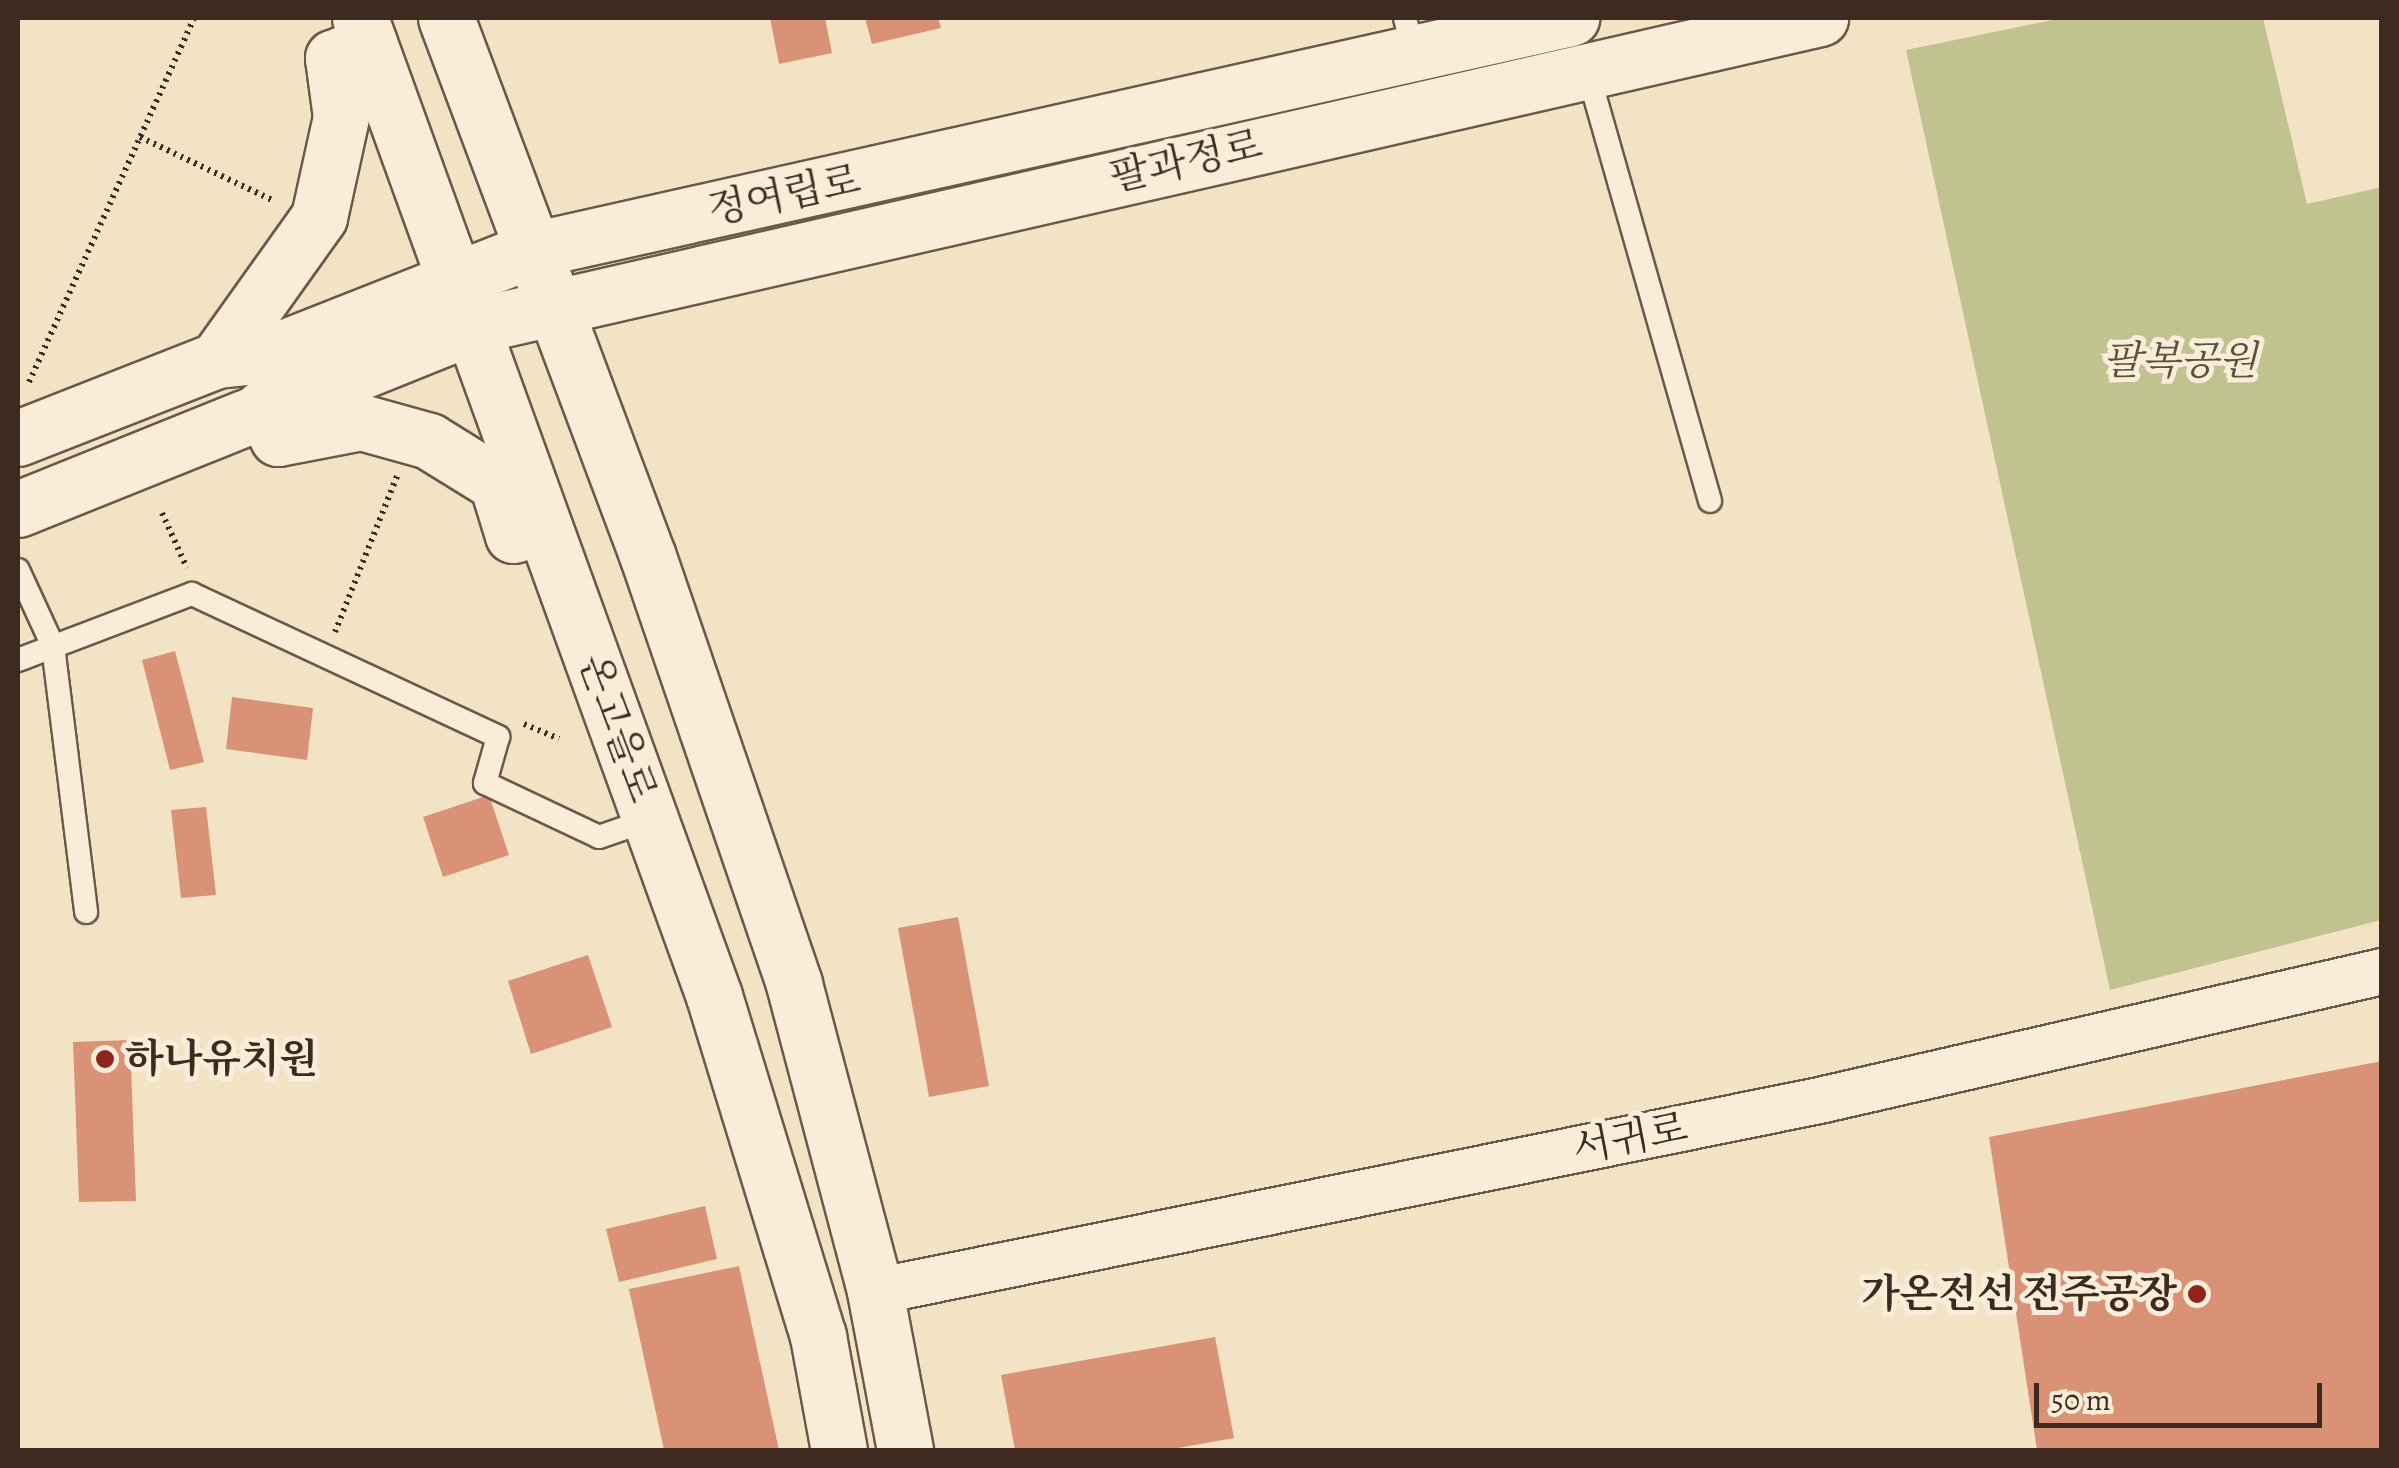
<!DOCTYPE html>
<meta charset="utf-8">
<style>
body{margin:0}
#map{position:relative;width:2399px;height:1468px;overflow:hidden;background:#f2e3c5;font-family:Alegreya,"Noto Serif KR",serif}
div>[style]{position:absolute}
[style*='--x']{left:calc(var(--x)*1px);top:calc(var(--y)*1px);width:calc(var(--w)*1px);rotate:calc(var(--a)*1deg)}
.green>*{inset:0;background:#c0c290}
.building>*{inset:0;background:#d99276}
.path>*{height:6px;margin-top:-3px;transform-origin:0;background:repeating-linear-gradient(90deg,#3f2a1f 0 2.5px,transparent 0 7.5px)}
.roads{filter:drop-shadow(2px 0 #6c5848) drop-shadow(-2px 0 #6c5848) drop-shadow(0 2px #6c5848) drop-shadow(0 -2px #6c5848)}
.lane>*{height:22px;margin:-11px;padding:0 11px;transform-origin:11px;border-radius:11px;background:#f7edd9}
.street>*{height:45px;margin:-22.5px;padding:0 22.5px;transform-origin:22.5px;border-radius:22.5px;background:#f7edd9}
.secondary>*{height:55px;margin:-27.5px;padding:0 27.5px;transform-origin:27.5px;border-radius:27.5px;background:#f7edd9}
.dots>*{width:28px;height:28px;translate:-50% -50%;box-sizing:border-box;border:5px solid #f7edd9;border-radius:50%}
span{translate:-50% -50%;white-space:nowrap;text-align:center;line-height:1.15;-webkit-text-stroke:10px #f7edd9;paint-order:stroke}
.street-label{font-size:40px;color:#3f2a1f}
.park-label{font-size:40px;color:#5f503b;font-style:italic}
.poi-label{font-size:40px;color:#3f2a1f;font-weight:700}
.left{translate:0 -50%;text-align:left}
.right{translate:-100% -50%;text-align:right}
.frame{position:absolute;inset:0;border:20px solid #3f2a1f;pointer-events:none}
.scale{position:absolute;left:2034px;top:1383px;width:288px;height:45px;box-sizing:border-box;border:5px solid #3f2a1f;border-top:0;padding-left:12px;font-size:30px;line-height:35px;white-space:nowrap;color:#3f2a1f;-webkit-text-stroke:8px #f7edd9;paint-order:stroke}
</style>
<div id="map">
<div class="green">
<i style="clip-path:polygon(2062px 18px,2263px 18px,2307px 204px,2382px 187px,2381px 920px,2110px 990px,1906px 50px)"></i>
</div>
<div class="building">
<i style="clip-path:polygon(770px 18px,825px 18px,832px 53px,779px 64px)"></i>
<i style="clip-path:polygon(865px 18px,938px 18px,941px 28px,872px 44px)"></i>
<i style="clip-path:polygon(175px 651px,204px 762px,170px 770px,142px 660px)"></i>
<i style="clip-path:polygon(232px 697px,313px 708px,307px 760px,226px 749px)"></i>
<i style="clip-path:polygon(489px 795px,509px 855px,443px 877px,423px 817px)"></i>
<i style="clip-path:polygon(206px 807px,216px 895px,181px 898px,171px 810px)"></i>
<i style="clip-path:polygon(958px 917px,989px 1086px,929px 1097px,898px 928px)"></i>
<i style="clip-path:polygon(588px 955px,612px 1027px,531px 1054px,508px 981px)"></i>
<i style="clip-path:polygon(130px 1040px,136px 1201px,79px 1202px,73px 1042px)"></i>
<i style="clip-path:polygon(2382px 1061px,2382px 1450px,2037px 1450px,1989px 1137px)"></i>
<i style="clip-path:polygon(705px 1206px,717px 1259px,619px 1282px,606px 1229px)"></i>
<i style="clip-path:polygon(739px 1266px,779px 1450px,664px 1450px,629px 1289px)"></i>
<i style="clip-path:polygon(1215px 1337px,1234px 1438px,1167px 1450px,1015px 1450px,1001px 1375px)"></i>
</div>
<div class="path">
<i style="--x:140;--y:137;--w:148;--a:25.5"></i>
<i style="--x:29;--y:382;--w:400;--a:-65.6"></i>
<i style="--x:162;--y:513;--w:60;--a:65.6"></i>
<i style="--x:335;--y:632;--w:168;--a:-68.3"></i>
<i style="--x:524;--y:724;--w:38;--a:23"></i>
</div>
<div class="roads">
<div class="lane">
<i style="--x:1405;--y:18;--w:37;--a:76"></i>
<i style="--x:1587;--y:69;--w:449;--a:74.1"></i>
<i style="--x:18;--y:570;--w:84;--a:65.3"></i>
<i style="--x:53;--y:646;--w:268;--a:82.9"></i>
<i style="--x:18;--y:660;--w:186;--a:-20.8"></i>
<i style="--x:192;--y:594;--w:338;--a:25"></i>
<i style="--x:498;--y:737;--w:48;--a:105.8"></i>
<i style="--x:485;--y:783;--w:126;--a:25.3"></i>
<i style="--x:599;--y:837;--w:55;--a:-19.1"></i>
</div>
<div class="street">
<i style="--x:875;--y:1291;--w:963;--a:-11.44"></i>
<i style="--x:1819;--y:1100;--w:578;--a:-12.91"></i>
</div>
<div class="secondary">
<i style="--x:360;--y:18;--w:1040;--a:70.1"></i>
<i style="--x:714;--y:996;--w:356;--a:73"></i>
<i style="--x:818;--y:1336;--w:116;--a:79.6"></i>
<i style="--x:446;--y:18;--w:576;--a:69.46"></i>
<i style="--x:648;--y:557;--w:451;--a:71.1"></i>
<i style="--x:794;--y:984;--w:318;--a:75.2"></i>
<i style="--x:875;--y:1291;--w:162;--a:79.3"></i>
<i style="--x:217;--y:360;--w:176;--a:-54.5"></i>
<i style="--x:319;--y:217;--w:102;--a:-77.6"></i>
<i style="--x:341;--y:117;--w:60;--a:-97.7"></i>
<i style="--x:333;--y:58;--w:39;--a:-23"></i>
<i style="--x:262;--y:408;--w:34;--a:62"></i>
<i style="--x:278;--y:438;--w:85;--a:-10.9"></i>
<i style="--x:361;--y:422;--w:71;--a:15.6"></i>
<i style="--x:429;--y:441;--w:80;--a:31.7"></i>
<i style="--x:497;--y:483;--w:54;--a:72.9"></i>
<i style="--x:513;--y:535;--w:7;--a:-16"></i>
<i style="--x:18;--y:438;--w:214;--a:-21.4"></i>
<i style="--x:217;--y:360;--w:48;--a:-5.9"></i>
<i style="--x:265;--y:355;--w:287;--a:-21.5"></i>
<i style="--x:532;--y:250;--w:1065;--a:-12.59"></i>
<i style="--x:18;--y:509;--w:490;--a:-21.9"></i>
<i style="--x:473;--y:326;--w:1382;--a:-12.88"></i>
</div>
</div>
<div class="dots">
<i style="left:105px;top:1059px;background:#8f2418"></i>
<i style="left:2197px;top:1294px;background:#8f2418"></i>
</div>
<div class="street-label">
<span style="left:1186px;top:161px;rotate:-13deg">팔과정로</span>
<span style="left:784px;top:195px;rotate:-12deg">정여립로</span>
<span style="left:618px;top:728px;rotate:70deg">온고을로</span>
<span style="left:1630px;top:1138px;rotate:-11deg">서귀로</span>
</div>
<div class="park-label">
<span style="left:2180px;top:361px">팔복공원</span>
</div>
<div class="poi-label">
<span class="left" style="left:125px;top:1059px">하나유치원</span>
<span class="right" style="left:2177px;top:1294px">가온전선 전주공장</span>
</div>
<div class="frame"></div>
<div class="scale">50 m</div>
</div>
